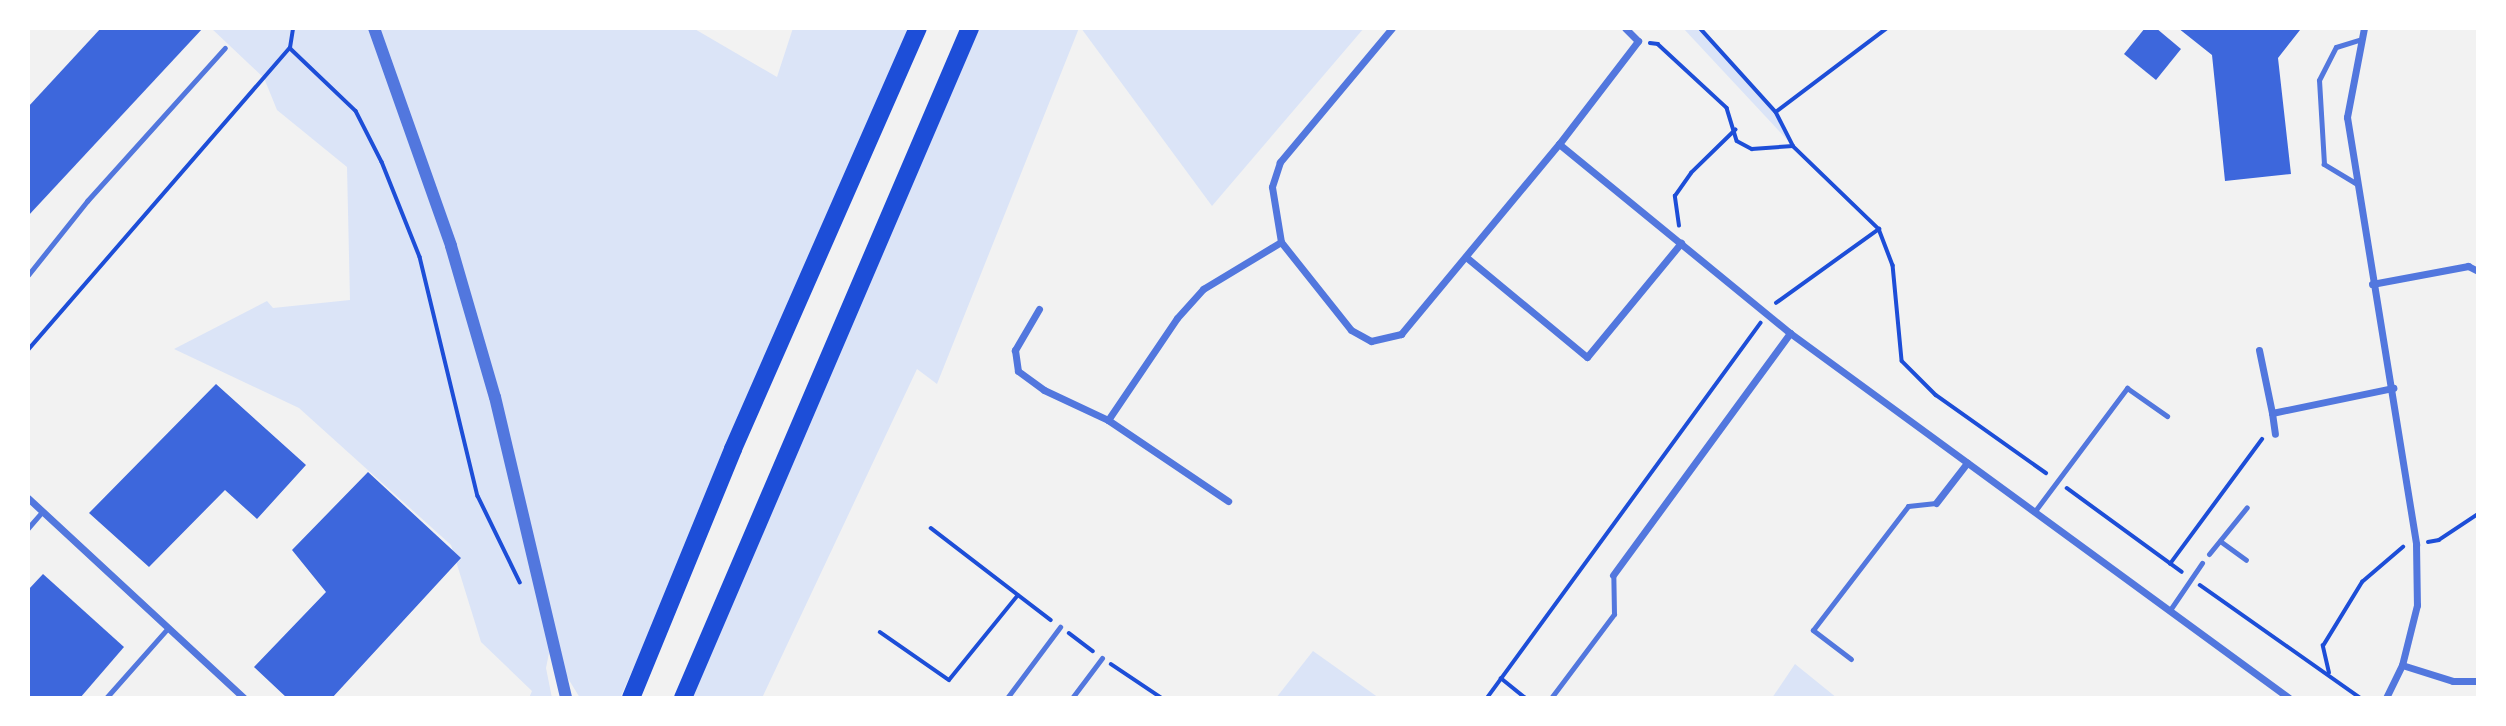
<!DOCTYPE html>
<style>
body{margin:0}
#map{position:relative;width:2506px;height:726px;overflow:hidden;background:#f2f2f2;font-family:Figtree,sans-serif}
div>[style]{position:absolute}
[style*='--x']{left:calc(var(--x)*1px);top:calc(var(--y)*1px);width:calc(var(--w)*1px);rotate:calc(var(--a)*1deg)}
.green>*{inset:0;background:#dbe4f7}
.building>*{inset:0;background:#3d67dc}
.path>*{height:3.5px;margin:-1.75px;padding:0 1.75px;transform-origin:1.75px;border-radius:1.75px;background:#1d4ed8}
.service>*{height:5px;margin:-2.5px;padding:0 2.5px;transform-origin:2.5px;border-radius:2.5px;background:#5277de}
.minor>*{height:7px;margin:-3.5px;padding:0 3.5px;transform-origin:3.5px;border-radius:3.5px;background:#5277de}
.tertiary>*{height:12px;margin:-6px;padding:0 6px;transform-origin:6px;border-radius:6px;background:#5277de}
.trunk>*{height:18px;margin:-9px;padding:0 9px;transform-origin:9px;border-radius:9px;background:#1d4ed8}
span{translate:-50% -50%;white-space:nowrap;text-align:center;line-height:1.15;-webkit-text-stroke:7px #fff;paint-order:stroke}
.frame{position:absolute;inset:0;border:30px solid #fff;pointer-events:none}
</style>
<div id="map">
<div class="green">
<i style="clip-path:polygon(211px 28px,693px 28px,777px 77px,793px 28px,918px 28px,620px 698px,580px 698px,561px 667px,553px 633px,546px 668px,552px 698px,529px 698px,532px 691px,481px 642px,451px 545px,299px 408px,174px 349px,267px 301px,273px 308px,350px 300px,347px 167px,277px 110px,264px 78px)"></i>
<i style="clip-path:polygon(970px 28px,1079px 28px,937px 384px,917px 369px,762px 698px,683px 698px)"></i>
<i style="clip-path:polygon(1081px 28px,1364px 28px,1212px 206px)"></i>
<i style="clip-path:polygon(1683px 28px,1700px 28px,1776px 112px,1793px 146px)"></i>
<i style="clip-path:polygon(1313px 651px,1379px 698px,1276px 698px)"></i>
<i style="clip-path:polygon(1795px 664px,1837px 698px,1772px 698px)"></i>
</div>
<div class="building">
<i style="clip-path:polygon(101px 28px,203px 28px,28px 216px,28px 107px)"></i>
<i style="clip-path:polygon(2145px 28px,2156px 28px,2181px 49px,2156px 80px,2124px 54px)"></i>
<i style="clip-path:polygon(2178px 28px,2300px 30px,2278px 58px,2291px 174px,2225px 181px,2212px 55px)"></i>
<i style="clip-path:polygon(216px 384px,306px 465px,257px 519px,225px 490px,149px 567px,89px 513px)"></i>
<i style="clip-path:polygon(368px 472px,461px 558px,332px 698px,287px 698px,254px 667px,326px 592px,292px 550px)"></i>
<i style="clip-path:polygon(43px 574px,124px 647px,80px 698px,28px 698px,28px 590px)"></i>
</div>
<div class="path">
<i style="--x:1700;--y:28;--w:113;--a:47.9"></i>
<i style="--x:1776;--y:112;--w:38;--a:63"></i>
<i style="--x:1793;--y:146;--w:120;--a:44"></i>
<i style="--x:1879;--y:229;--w:39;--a:69"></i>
<i style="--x:1893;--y:265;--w:96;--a:84.6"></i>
<i style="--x:1902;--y:361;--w:48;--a:45"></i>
<i style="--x:1936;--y:395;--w:135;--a:35.3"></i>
<i style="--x:1650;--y:43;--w:8;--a:7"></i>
<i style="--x:1658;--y:44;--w:94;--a:42.8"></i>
<i style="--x:1727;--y:108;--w:34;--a:73"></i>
<i style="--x:1737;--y:141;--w:17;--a:28"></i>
<i style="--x:1752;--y:149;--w:41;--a:-4.2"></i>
<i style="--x:290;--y:48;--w:91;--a:43.7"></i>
<i style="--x:356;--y:111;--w:57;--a:63"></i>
<i style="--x:382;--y:162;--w:102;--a:68.2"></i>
<i style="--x:420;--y:257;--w:246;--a:76.4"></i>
<i style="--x:478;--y:496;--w:96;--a:64"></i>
<i style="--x:1776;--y:112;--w:139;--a:-37.1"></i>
<i style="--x:1679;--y:226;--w:30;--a:-98"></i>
<i style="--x:1675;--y:196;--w:28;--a:-55"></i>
<i style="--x:1691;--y:173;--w:62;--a:-44.3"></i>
<i style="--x:1776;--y:303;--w:127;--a:-35.7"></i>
<i style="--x:28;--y:350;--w:400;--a:-49.1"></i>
<i style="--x:290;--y:48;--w:20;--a:-81"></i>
<i style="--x:2067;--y:488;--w:142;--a:36.1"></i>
<i style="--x:931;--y:528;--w:151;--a:37.5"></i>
<i style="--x:2428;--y:542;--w:11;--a:-10"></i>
<i style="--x:2439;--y:540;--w:47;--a:-33.7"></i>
<i style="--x:2170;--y:564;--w:155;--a:-53.6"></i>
<i style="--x:2200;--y:585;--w:197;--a:35.1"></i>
<i style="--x:880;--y:632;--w:84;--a:34.8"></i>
<i style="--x:949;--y:680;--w:109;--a:-50.9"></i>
<i style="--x:1069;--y:633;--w:30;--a:37"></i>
<i style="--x:1111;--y:664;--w:61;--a:33.7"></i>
<i style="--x:2329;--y:673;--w:28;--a:-103"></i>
<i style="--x:2323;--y:646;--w:75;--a:-58.6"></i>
<i style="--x:2362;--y:582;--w:54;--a:-40.5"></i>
<i style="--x:1501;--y:678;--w:32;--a:39"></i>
<i style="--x:1487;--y:698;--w:464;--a:-53.9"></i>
</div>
<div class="service">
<i style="--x:2357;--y:184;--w:39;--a:-149"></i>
<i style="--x:2324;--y:164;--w:84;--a:-93.4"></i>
<i style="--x:2319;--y:80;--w:37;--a:-63"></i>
<i style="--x:2336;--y:47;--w:24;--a:-17"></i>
<i style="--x:28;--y:275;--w:95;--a:-51.4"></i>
<i style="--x:87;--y:201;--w:206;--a:-48"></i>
<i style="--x:2035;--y:511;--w:154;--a:-53.2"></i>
<i style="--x:2127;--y:388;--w:49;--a:35"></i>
<i style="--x:28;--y:528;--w:21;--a:-49"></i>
<i style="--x:2220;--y:541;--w:32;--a:36"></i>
<i style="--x:2209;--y:554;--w:60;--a:-51"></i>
<i style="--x:2170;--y:610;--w:57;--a:-55.8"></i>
<i style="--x:1851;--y:659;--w:48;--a:-142.7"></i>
<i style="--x:1813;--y:630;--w:156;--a:-52.5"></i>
<i style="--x:1908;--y:506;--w:28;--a:-6"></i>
<i style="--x:106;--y:698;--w:94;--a:-48.5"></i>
<i style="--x:1007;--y:698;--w:89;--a:-53.3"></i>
<i style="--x:1072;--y:698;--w:50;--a:-53.1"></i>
<i style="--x:1551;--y:698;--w:105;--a:-53.1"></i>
<i style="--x:1614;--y:614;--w:39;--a:-91"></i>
</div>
<div class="minor">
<i style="--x:1392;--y:28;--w:175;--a:129.9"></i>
<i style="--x:1280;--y:162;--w:26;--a:108"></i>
<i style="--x:1272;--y:187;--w:56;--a:80.7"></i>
<i style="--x:1281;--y:242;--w:112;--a:51.5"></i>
<i style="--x:1351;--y:330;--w:23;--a:29"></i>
<i style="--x:1371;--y:341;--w:31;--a:-13"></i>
<i style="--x:1401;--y:334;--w:247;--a:-50.3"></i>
<i style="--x:1559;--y:144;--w:130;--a:-52.5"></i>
<i style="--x:1638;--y:41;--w:18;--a:-135"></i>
<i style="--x:2364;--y:28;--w:91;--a:100.8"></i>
<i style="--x:2347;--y:117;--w:433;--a:80.8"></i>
<i style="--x:2416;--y:544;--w:61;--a:89.1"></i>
<i style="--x:2417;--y:605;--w:62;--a:104"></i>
<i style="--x:2402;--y:665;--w:37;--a:116"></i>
<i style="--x:1559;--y:144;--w:298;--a:39.3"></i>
<i style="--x:1790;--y:333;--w:618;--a:36.18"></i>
<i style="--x:1466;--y:257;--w:157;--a:39.6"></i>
<i style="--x:1587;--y:357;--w:148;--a:-50.5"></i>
<i style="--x:2372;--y:284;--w:98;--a:-10.6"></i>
<i style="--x:2468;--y:266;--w:11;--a:27"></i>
<i style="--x:1039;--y:309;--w:48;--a:120.3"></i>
<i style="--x:1015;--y:350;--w:21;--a:82"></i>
<i style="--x:1018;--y:371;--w:32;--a:36"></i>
<i style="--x:1044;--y:390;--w:71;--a:25.1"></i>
<i style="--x:1108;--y:420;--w:145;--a:34"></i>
<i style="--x:2259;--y:350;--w:64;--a:78.3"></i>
<i style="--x:2272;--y:413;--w:124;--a:-11.7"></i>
<i style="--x:2272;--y:413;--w:21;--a:82"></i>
<i style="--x:1108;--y:420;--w:123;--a:-55.9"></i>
<i style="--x:1177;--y:318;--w:39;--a:-48"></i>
<i style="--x:1203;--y:289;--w:91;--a:-31.1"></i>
<i style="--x:28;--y:498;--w:294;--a:42.8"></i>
<i style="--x:1936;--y:503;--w:51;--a:-52.2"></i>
<i style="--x:1613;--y:575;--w:300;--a:-53.8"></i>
<i style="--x:2402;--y:665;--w:53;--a:17.4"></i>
<i style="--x:2453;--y:681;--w:25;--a:0"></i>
</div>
<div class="tertiary">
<i style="--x:374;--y:28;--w:231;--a:70.5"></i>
<i style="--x:451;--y:246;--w:157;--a:73.8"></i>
<i style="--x:495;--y:397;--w:309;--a:76.7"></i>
</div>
<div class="trunk">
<i style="--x:631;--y:698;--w:269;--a:-67.7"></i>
<i style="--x:733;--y:449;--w:460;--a:-66.3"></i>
<i style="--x:683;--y:698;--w:729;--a:-66.81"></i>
</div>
<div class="frame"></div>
</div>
